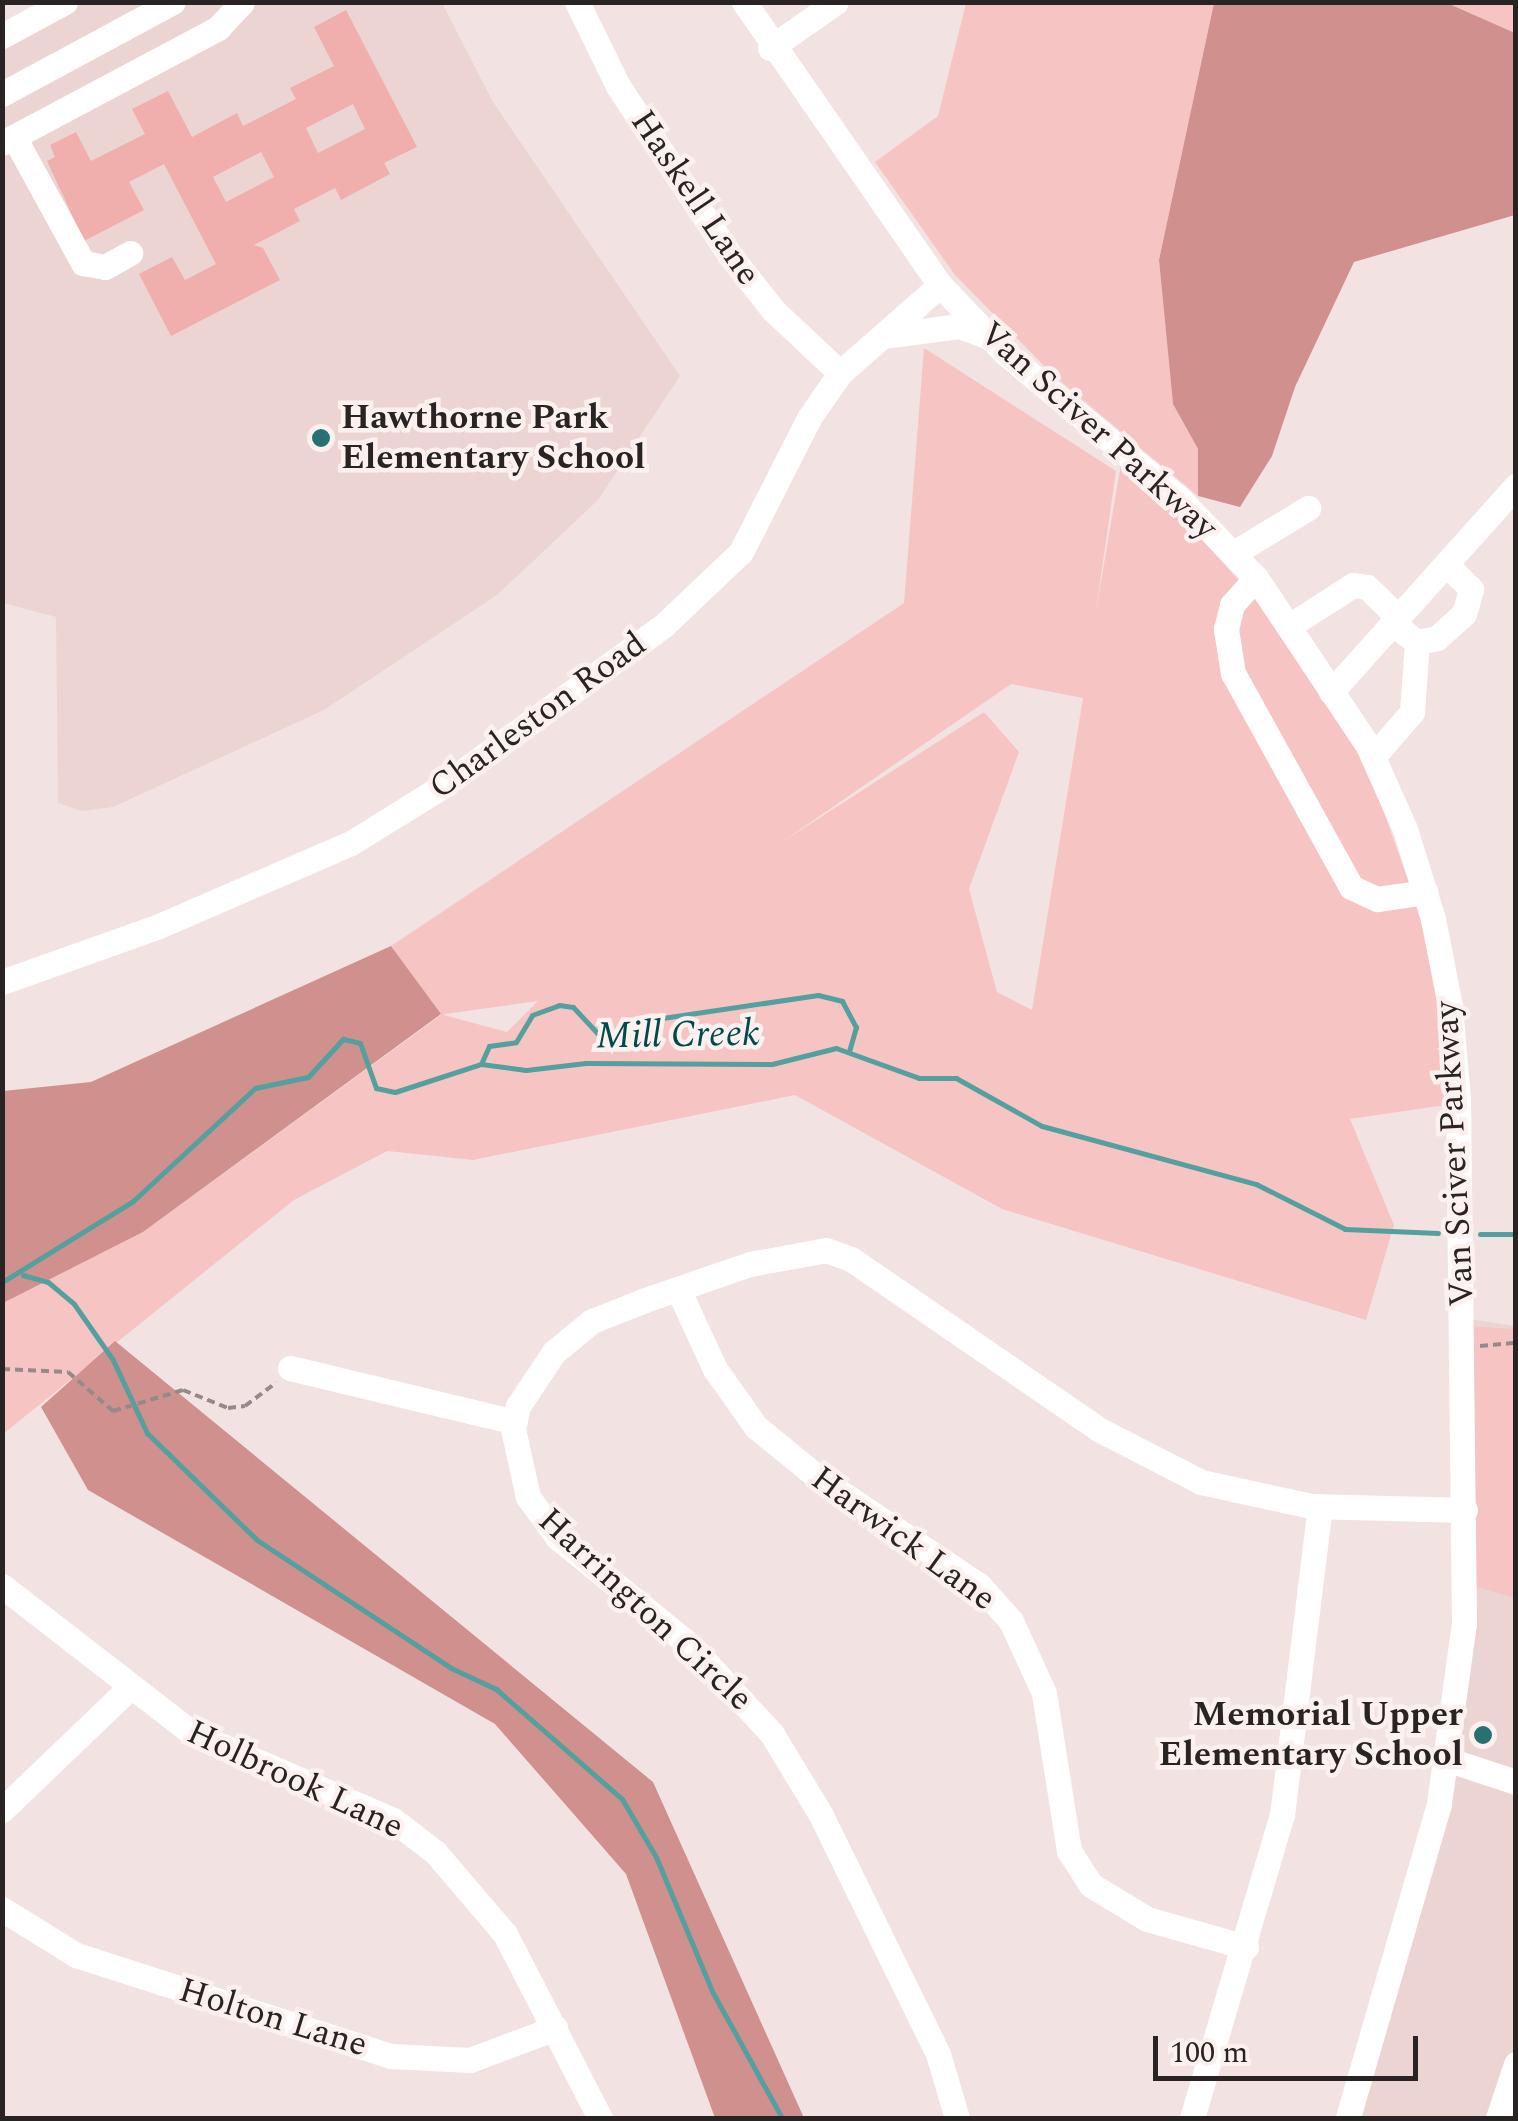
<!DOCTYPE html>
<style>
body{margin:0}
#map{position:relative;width:1518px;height:2121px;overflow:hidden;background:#f2e3e2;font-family:Spectral,serif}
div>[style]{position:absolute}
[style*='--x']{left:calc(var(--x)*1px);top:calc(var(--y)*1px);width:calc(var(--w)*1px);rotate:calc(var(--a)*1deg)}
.built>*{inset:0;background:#ecd4d2}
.green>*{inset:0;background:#f6c5c3}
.forest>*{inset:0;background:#cf908e}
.stream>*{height:5px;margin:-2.5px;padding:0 2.5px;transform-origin:2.5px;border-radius:2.5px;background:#53a09e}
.building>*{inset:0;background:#f0afac}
.path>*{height:4px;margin-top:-2px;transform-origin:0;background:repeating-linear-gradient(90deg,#958a8a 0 8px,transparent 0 13px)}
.minor>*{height:25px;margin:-12.5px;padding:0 12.5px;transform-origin:12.5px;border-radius:12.5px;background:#fff}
.dots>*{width:28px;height:28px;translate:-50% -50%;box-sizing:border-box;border:5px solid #fdf1f0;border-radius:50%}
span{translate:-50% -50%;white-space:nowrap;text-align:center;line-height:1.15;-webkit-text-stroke:9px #fdf1f0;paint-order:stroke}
.street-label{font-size:35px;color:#292323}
.poi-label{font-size:35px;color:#292323;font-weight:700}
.left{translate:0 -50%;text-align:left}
.right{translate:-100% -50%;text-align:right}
.water-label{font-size:38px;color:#004b49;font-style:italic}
.frame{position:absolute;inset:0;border:5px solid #292323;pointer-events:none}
.scale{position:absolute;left:1153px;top:2036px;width:265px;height:45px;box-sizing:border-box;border:5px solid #292323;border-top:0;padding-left:12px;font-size:30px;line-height:35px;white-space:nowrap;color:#292323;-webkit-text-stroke:8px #fdf1f0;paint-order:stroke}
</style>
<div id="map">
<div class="built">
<i style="clip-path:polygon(63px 3px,442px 3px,493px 102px,680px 376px,598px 500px,497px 595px,324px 710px,113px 807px,82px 811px,58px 803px,56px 617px,3px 603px,2px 36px)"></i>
<i style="clip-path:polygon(1463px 1318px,1515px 1326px,1515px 2118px,1346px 2118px,1455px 1711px)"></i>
</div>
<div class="green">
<i style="clip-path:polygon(966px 3px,1214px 3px,1159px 260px,1173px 404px,1198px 449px,1198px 496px,1053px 375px,955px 275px,875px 162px,938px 116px)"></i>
<i style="clip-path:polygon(1447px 3px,1515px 3px,1515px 33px)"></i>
<i style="clip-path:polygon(evenodd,924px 348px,1116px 471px,1096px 611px,1123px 452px,1342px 695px,1451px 1000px,1459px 1103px,1350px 1119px,1394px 1225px,1366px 1320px,1002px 1209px,795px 1095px,473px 1160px,387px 1151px,294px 1200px,3px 1434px,3px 1303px,143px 1232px,441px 1015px,391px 946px,904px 603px,924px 348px,1011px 684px,1083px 698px,1032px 1010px,997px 992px,969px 889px,1019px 752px,984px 712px,782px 842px,1011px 684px,924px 348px,538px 1001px,507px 1032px,444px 1015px,445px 1014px,538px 1001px)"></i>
<i style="clip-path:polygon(1461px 1326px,1515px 1329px,1515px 1598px,1464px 1583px)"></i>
</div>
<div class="forest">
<i style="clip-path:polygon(1214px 3px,1447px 3px,1515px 33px,1515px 215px,1354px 262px,1295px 387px,1272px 456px,1240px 507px,1198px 496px,1198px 449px,1173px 404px,1159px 260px)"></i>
<i style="clip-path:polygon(391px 946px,441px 1014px,143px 1232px,3px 1303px,3px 1091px,91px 1082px)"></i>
<i style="clip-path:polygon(115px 1341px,653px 1782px,804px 2118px,715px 2118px,626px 1874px,495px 1724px,88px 1490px,41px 1407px)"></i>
</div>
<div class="stream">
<i style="--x:481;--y:1064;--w:20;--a:-66"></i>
<i style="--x:489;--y:1046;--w:27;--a:-8"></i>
<i style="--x:516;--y:1042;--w:31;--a:-59"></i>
<i style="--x:532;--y:1015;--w:29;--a:-20"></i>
<i style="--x:559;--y:1005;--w:14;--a:8"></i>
<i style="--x:573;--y:1007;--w:41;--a:47"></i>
<i style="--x:601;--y:1037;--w:17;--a:24"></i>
<i style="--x:617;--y:1044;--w:34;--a:-43"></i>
<i style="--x:642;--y:1021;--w:178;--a:-8.4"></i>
<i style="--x:818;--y:995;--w:25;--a:14"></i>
<i style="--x:842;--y:1001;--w:30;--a:62"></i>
<i style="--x:856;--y:1027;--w:25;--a:106"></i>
<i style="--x:1480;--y:1234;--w:36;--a:0"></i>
<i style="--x:23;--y:1275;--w:26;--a:16"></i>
<i style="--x:48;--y:1282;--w:34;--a:40"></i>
<i style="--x:74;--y:1304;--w:68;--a:55.1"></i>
<i style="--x:113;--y:1360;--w:81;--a:65"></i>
<i style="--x:147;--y:1433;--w:153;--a:44.2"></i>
<i style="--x:257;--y:1540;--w:232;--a:33.4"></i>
<i style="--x:451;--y:1668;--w:50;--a:25"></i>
<i style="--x:496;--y:1689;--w:167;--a:41.1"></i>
<i style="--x:622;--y:1799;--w:67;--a:59.6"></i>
<i style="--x:656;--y:1857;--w:147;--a:67.3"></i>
<i style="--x:713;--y:1993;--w:143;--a:61.1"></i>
<i style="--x:2;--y:1282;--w:154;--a:-31.7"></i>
<i style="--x:133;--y:1201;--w:166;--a:-42.8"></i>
<i style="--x:255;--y:1088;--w:54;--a:-11.7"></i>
<i style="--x:308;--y:1077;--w:52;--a:-47.4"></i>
<i style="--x:343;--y:1039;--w:17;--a:13"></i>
<i style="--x:360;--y:1043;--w:48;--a:70.4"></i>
<i style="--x:376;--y:1088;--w:19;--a:12"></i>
<i style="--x:395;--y:1092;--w:90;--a:-18"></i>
<i style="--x:481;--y:1064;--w:45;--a:7.6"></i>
<i style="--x:526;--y:1070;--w:60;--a:-6.7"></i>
<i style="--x:586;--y:1063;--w:186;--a:0.3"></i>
<i style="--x:772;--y:1064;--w:66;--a:-14"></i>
<i style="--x:836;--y:1048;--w:88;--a:19.9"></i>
<i style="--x:919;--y:1078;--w:37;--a:0"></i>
<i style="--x:956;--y:1078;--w:98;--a:29.2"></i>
<i style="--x:1042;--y:1126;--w:222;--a:15.2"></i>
<i style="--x:1256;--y:1184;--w:100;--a:26.8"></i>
<i style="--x:1345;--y:1229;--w:93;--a:2.5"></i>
</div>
<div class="building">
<i style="clip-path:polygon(evenodd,346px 10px,417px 147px,384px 163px,390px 174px,341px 200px,335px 188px,294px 209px,300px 221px,254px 245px,263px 248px,280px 280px,171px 336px,139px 274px,172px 257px,185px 280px,216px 264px,164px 164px,129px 182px,144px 210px,84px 241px,47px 161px,55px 157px,50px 145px,76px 132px,91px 161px,145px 134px,132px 109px,168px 91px,192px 137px,237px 113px,243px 126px,296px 99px,290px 88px,334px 66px,314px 27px,346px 10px,353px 104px,365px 129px,318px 153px,306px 128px,353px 104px,346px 10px,261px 152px,274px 177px,226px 202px,213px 177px,261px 152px)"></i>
</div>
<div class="path">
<i style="--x:1480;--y:1346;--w:36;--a:-5"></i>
<i style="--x:2;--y:1369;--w:66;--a:2.6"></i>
<i style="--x:68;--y:1372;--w:60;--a:40.9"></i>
<i style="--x:113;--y:1411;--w:73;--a:-16.7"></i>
<i style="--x:183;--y:1390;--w:48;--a:21.8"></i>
<i style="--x:228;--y:1408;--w:17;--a:-7"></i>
<i style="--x:245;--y:1406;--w:39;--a:-37"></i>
</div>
<div class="minor">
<i style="--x:577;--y:2;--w:93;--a:64"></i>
<i style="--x:618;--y:86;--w:201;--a:56.5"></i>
<i style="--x:729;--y:254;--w:71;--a:51.8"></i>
<i style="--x:773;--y:310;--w:92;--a:43.2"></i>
<i style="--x:744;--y:2;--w:344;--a:55.3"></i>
<i style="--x:940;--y:285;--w:94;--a:46.3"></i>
<i style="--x:1005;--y:353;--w:225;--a:39.8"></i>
<i style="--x:1178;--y:497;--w:112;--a:46.1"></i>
<i style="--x:1256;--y:578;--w:202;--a:56.3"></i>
<i style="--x:1368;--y:746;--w:91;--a:66"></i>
<i style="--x:1405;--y:829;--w:94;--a:72.7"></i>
<i style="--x:1433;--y:919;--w:89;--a:78.9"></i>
<i style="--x:1450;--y:1006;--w:94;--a:85.1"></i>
<i style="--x:1458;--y:1100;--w:523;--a:89.34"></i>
<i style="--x:1464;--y:1623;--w:183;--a:97.9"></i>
<i style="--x:1439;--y:1804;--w:327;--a:106.2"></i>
<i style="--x:2;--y:36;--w:72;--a:-28.4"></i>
<i style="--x:770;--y:48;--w:80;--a:-34.9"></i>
<i style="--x:2;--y:94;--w:194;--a:-28.3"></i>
<i style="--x:14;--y:137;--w:144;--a:61.3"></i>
<i style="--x:83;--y:263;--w:22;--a:10"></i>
<i style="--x:105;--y:267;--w:29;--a:-29"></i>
<i style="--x:2;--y:143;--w:245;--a:-28"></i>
<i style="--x:218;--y:28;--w:35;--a:-47"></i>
<i style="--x:883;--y:336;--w:78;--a:-7.4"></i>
<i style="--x:960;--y:326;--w:28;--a:21"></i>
<i style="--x:1234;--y:553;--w:87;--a:-31.3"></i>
<i style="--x:1256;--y:578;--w:36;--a:132"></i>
<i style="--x:1232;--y:605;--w:25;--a:104"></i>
<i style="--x:1226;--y:629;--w:45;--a:81"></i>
<i style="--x:1233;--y:673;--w:244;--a:61.1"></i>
<i style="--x:1351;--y:887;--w:29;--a:25"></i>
<i style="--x:1377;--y:899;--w:49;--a:-8.1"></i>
<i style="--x:1393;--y:624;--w:30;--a:37"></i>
<i style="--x:1417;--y:642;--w:20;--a:-11"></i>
<i style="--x:1437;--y:638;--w:36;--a:-42"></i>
<i style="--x:1464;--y:614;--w:26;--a:-74"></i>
<i style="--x:1471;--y:589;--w:34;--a:-135"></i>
<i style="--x:1289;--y:626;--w:76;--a:-32.6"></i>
<i style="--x:1353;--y:585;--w:14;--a:8"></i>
<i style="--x:1367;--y:587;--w:45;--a:44.1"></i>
<i style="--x:1331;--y:692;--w:277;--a:-48.1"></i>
<i style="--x:1373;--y:757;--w:60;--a:-49.1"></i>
<i style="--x:1412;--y:712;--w:70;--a:-85.9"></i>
<i style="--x:2;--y:982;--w:167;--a:-19.6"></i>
<i style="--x:159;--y:926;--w:209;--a:-23.4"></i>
<i style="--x:351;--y:843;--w:110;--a:-31.9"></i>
<i style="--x:444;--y:785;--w:272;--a:-36"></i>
<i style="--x:664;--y:625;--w:106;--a:-43.5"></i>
<i style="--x:741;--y:552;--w:150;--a:-63.1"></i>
<i style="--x:809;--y:418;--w:55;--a:-55.4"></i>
<i style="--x:840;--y:373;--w:133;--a:-41.3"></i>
<i style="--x:678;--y:1289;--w:88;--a:65.2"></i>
<i style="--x:715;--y:1369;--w:71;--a:54.7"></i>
<i style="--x:756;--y:1427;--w:77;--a:39.2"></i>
<i style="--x:816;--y:1476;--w:196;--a:33.8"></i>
<i style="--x:979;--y:1585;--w:48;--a:48.4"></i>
<i style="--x:1011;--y:1621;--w:79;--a:65.4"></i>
<i style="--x:1044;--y:1693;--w:160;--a:81"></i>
<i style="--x:1069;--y:1851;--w:40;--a:57.1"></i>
<i style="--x:1091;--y:1885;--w:66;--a:31.3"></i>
<i style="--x:1147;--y:1919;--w:103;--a:15.8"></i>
<i style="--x:290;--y:1368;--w:231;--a:13.5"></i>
<i style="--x:2;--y:1586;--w:240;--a:37.7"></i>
<i style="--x:192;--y:1733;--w:219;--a:23.4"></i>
<i style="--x:393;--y:1820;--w:53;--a:37.3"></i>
<i style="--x:435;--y:1852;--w:108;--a:49.5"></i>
<i style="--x:505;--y:1934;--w:207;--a:62.7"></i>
<i style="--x:1446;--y:1759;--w:74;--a:18.2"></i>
<i style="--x:2;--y:1810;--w:176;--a:-43.8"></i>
<i style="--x:2;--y:1909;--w:87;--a:31.9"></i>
<i style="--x:76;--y:1955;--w:331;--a:17.8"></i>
<i style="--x:391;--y:2056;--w:79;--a:2.9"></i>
<i style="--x:470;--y:2060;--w:91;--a:-20.6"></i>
<i style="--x:957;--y:2118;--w:67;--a:-106.5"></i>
<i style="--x:938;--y:2054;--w:266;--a:-116.1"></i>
<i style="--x:821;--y:1815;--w:95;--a:-121.2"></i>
<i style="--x:772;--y:1734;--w:120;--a:-132.6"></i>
<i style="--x:691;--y:1646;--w:171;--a:-140.9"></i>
<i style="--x:558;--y:1538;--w:51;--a:-126.2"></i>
<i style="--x:528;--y:1497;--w:70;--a:-102.4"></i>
<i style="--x:513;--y:1429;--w:24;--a:-78"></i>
<i style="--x:518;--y:1406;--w:65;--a:-56.3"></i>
<i style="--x:554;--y:1352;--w:49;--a:-39.2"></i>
<i style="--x:592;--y:1321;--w:57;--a:-21.6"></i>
<i style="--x:645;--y:1300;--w:111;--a:-18.9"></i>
<i style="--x:750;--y:1264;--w:77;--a:-10.4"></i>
<i style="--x:826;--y:1250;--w:27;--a:20"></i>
<i style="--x:851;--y:1259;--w:302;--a:34.5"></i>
<i style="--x:1100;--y:1430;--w:114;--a:27.2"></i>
<i style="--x:1201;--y:1482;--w:113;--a:12.3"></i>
<i style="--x:1311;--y:1506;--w:154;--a:1.5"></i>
<i style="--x:1192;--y:2118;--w:316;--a:-73.5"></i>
<i style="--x:1282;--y:1815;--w:311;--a:-83"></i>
<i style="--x:1498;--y:2118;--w:57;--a:-71.6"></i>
</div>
<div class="dots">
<i style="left:321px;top:438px;background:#277270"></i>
<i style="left:1483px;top:1735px;background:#277270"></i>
</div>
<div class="street-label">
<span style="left:695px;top:198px;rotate:56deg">Haskell Lane</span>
<span style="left:1098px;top:431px;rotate:42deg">Van Sciver Parkway</span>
<span style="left:538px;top:716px;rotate:-36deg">Charleston Road</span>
<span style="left:1455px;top:1154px;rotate:-93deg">Van Sciver Parkway</span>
<span style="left:903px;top:1539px;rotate:36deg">Harwick Lane</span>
<span style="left:645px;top:1610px;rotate:43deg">Harrington Circle</span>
<span style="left:295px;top:1780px;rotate:25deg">Holbrook Lane</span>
<span style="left:273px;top:2018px;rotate:17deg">Holton Lane</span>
</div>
<div class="poi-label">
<span class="left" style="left:341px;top:438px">Hawthorne Park<br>Elementary School</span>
<span class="right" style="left:1463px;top:1735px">Memorial Upper<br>Elementary School</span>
</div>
<div class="water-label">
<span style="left:678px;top:1036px;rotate:-1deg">Mill Creek</span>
</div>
<div class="frame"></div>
<div class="scale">100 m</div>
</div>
